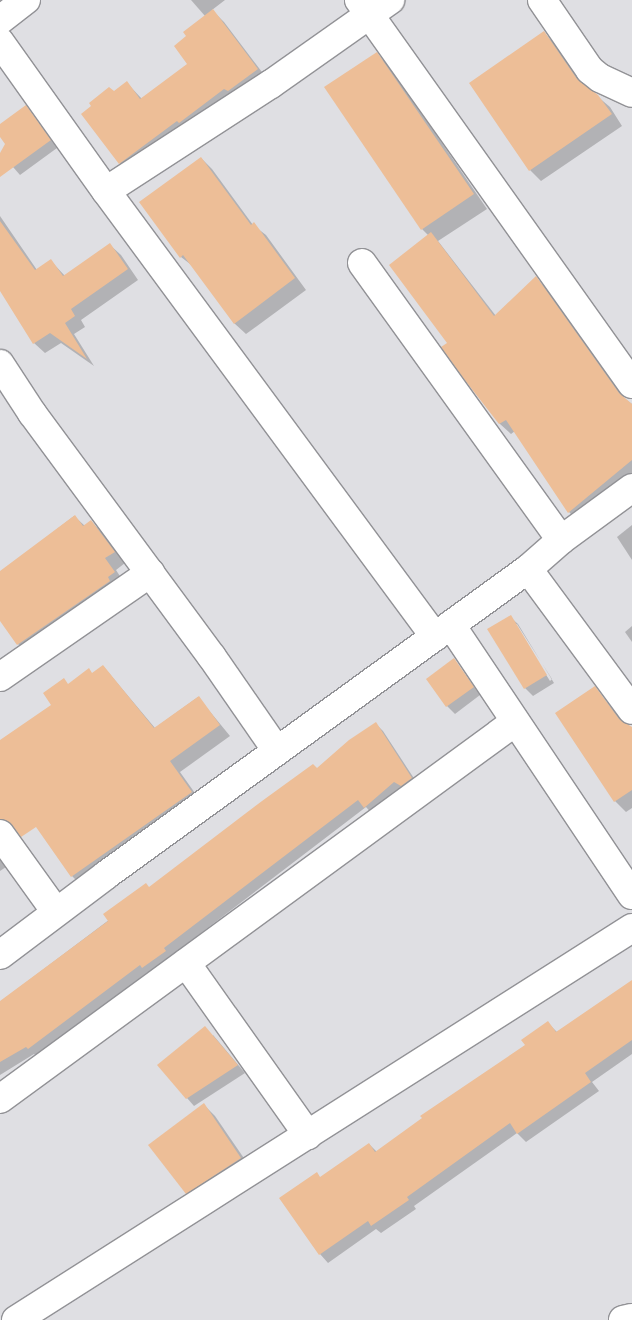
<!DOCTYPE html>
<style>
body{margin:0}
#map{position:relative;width:632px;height:1320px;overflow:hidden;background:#dfdfe3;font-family:Rubik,sans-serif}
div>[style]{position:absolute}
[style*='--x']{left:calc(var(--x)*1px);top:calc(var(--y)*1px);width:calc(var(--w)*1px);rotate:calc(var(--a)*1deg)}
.shadow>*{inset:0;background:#0003}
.building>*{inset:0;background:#edbe97}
.roads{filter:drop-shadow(1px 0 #929296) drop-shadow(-1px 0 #929296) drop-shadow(0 1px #929296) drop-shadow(0 -1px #929296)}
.minor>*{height:28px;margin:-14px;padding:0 14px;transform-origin:14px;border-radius:14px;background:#fff}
span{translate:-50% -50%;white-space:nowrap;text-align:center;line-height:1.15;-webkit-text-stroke:4px #ececf0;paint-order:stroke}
</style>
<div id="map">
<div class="shadow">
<i style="clip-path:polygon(191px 0,225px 0,212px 10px,224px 22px,268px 80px,131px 174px,120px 163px,114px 93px,127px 83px,142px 99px,189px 64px,188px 36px,205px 16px)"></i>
<i style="clip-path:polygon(544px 33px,555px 44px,584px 85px,610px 107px,622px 126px,541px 181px,530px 170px)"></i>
<i style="clip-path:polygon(376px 53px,390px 67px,487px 209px,438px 241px,496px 316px,536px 278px,546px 288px,624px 398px,632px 404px,632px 479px,580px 523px,569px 512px,515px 431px,511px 434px,500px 424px,465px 378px,448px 344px,429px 236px,422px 229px)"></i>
<i style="clip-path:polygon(26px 107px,57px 148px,20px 175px,13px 167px,6px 144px,0 135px,0 125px)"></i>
<i style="clip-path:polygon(201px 158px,212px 169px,253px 225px,266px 235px,306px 290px,246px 334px,234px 323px,194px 267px,181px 257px,141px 202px)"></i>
<i style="clip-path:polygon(0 216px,37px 270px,51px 261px,65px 276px,110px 245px,121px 255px,138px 280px,81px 320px,85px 327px,74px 334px,94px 366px,61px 343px,45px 353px,34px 343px,0 288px)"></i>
<i style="clip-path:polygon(74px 516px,85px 526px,91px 521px,102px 533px,125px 563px,116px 570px,125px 584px,29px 656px,18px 644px,0 618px,0 573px)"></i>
<i style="clip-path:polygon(632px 525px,632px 560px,617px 537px)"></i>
<i style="clip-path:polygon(evenodd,510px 617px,518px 624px,554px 683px,533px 696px,525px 688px,510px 617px,514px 624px,517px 624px,552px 679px,550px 681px,514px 624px)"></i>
<i style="clip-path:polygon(632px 626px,632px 642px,625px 632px)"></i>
<i style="clip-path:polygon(454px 660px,480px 695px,455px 714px,447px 706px)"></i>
<i style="clip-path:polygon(103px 666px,155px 728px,198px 697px,230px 736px,180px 772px,202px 803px,83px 887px,72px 876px,0 775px,0 742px,53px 705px,69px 685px,92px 674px)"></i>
<i style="clip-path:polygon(595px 688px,624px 723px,632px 728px,632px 808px,626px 812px,615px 801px)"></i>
<i style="clip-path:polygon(376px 724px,383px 731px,419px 786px,373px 815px,366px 807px,171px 956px,173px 959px,151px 975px,148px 972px,36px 1056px,34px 1054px,0 1075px,0 1002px,150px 889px,317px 770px)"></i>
<i style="clip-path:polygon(0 858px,6px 867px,0 871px)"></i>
<i style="clip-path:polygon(632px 985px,632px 1054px,592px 1082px,599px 1091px,526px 1142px,517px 1133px,414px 1206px,416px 1209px,381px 1233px,376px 1229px,328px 1263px,320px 1254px,321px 1178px,369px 1144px,377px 1152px,526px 1045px,548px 1023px,557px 1032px)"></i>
<i style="clip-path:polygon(213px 1035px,245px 1073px,194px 1106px,187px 1098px)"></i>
<i style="clip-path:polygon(204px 1105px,215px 1116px,252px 1170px,198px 1204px,187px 1193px)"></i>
</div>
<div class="building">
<i style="clip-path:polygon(213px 9px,258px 69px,228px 91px,224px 89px,179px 123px,177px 121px,119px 164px,81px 114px,91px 106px,89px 103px,109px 87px,114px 91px,127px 81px,140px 99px,187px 64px,174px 46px,186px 36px,183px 32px)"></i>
<i style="clip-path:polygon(544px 31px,577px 79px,598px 95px,612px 114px,529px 171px,469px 83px)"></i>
<i style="clip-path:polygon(377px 52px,474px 194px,421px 230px,324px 87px)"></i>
<i style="clip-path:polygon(26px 105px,51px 140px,0 177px,0 153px,5px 144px,0 137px,0 124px)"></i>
<i style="clip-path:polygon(201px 157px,251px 225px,254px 222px,295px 278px,234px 324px,183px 255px,180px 258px,139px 202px)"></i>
<i style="clip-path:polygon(0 221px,35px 270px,51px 259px,63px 276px,110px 243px,128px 269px,71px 309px,75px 316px,65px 323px,87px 359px,50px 333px,33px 344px,0 291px)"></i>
<i style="clip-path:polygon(431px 232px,494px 316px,536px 276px,619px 393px,632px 404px,632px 460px,568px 513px,506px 420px,499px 424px,464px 379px,441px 347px,447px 343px,389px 265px)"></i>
<i style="clip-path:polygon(75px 515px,83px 526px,91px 520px,115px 552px,105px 558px,115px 572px,108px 577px,110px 581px,17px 645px,0 621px,0 571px)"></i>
<i style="clip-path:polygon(511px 615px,547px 675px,524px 689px,487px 629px)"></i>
<i style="clip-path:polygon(454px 658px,474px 687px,446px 707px,426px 679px)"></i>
<i style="clip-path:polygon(103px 665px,154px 728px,199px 696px,220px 725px,170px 761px,192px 792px,71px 877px,36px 827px,21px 837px,12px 825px,0 819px,0 740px,51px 705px,43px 693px,64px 678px,68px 684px,89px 668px,92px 673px)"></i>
<i style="clip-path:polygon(595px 686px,619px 719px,632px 727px,632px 790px,614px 802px,555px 713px)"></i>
<i style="clip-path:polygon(376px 722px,412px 778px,401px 786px,394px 782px,364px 808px,358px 800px,164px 948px,166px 951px,142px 968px,140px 965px,28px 1049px,26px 1047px,0 1062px,0 1001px,108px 921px,103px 914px,146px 883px,149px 887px,262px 801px,313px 764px,317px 768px,349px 740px)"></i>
<i style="clip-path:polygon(632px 980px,632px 1040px,585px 1073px,591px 1082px,517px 1134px,510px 1123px,407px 1197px,409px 1200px,371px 1226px,368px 1221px,319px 1255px,279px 1198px,317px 1172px,320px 1177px,369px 1143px,375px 1152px,422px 1118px,420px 1116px,525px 1045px,521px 1040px,548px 1021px,556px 1032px)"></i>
<i style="clip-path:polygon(205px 1026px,238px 1065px,186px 1099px,157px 1065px)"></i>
<i style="clip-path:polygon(204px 1103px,241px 1158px,186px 1194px,148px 1145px)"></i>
</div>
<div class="roads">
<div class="minor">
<i style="--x:359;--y:0;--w:471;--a:54.6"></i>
<i style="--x:542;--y:0;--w:85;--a:55.6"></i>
<i style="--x:590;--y:70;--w:13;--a:39"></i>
<i style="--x:600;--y:78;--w:35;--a:25"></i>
<i style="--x:0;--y:20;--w:33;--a:-38"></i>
<i style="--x:0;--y:42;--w:183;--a:54.6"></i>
<i style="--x:106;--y:191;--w:554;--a:53.58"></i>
<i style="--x:106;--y:191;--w:197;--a:-33"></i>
<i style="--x:271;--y:84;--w:146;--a:-35.2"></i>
<i style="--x:362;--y:263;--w:341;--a:54.3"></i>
<i style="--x:0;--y:364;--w:59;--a:56.9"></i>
<i style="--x:32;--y:413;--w:303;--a:53.6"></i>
<i style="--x:212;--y:657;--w:114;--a:55.3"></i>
<i style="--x:528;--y:569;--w:175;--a:53.6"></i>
<i style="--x:451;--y:625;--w:325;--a:56.2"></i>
<i style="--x:0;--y:677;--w:183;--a:-34.7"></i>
<i style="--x:0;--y:834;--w:96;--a:54.3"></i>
<i style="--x:0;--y:955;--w:133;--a:-37"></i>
<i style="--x:106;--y:875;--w:521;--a:-35.95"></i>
<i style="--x:528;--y:569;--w:44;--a:-41.3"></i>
<i style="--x:561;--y:540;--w:88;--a:-36.2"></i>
<i style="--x:186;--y:963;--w:211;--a:54.7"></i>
<i style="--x:0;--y:1099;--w:638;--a:-36.21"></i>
<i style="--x:16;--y:1320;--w:730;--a:-32.47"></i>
<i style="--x:623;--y:1320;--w:9;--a:-13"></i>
</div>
</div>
</div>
